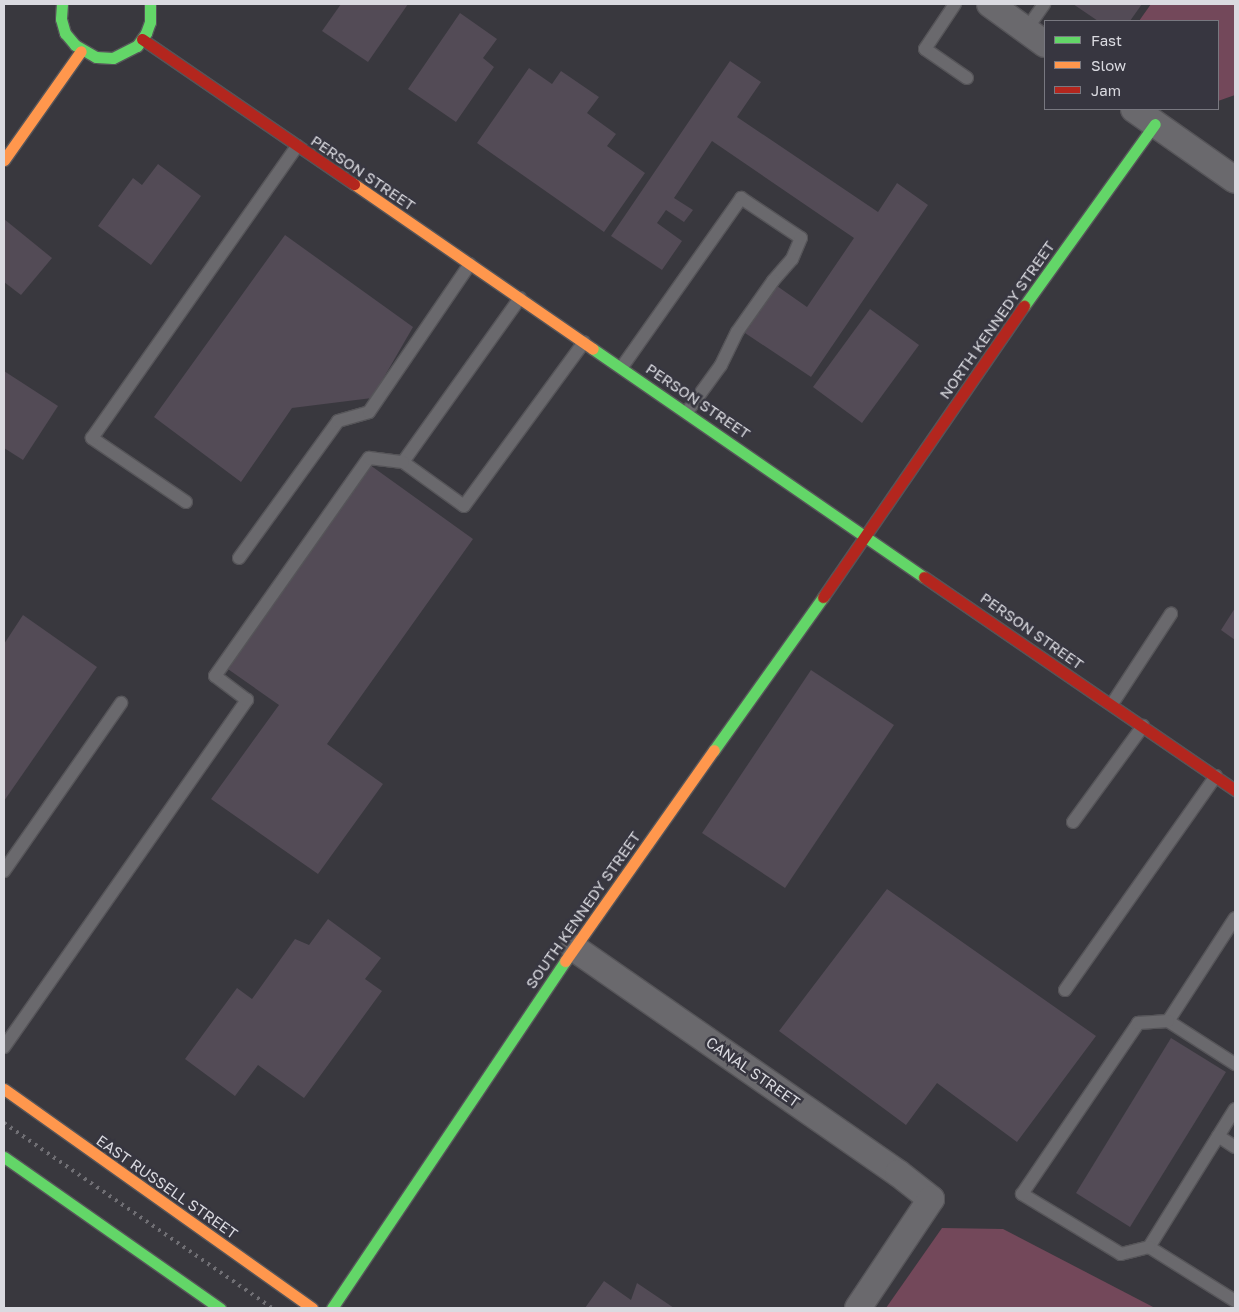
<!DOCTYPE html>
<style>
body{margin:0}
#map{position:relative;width:1239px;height:1312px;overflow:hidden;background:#39383e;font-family:"Golos Text",sans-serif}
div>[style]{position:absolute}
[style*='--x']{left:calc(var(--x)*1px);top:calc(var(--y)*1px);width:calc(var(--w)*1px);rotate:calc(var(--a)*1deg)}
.green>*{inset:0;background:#73485a}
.building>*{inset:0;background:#534b56}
.roads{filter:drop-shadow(1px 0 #565559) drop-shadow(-1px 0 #565559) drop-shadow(0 1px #565559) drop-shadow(0 -1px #565559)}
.lane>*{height:12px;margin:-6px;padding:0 6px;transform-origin:6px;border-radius:6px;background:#6a696d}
.street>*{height:26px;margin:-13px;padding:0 13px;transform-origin:13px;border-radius:13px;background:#6a696d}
.fast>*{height:11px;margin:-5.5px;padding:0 5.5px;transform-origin:5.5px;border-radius:5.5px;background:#63d668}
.slow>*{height:11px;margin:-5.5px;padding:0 5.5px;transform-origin:5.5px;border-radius:5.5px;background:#ff974d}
.jam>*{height:11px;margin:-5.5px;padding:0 5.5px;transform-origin:5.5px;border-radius:5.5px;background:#b3261e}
.rail>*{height:4px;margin-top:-2px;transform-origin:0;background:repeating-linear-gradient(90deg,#706f74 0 2.5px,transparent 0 7.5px)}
span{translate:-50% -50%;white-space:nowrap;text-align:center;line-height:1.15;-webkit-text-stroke:5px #373640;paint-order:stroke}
.street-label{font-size:15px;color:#dadae0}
.frame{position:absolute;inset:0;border:5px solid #dadae0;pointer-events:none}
.legend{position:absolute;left:1044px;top:20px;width:175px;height:90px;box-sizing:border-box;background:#373640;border:1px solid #787880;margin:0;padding:6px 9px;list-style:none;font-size:15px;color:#dadae0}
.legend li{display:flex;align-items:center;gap:10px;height:25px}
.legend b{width:25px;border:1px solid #787880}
</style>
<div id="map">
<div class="green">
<i style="clip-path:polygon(1151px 4px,1235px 4px,1235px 95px,1218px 101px,1218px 21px,1139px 21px)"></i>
<i style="clip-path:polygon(942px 1228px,1003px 1229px,1155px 1308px,886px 1308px)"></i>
</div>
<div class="building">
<i style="clip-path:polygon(341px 4px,408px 4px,368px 62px,322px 31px)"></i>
<i style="clip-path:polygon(1073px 4px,1142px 4px,1130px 21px,1098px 21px)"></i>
<i style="clip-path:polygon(460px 13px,497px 39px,483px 58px,494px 67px,456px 122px,408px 89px)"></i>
<i style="clip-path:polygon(730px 61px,761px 82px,737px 117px,878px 212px,897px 183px,928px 205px,811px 377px,745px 333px,777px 286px,807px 307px,854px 238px,712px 141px,674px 198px,693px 210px,684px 222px,666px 210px,657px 223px,682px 241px,662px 270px,611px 236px)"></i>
<i style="clip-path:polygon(529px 68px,552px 84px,561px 71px,599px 97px,587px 113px,616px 134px,607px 146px,645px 173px,604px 232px,477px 143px)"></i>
<i style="clip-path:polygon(158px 164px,201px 196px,151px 265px,98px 226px,133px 178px,142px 185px)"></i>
<i style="clip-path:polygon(4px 219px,52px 258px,21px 295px,4px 282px)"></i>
<i style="clip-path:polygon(285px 235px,413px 327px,372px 398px,292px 408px,241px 482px,154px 417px)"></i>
<i style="clip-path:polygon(870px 309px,919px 345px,862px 423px,813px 387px)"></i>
<i style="clip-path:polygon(4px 371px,58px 406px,23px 460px,4px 448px)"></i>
<i style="clip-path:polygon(370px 465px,473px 539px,327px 744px,383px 784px,318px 874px,211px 799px,279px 705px,225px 667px)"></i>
<i style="clip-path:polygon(1235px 608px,1235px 640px,1221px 630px)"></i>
<i style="clip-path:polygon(23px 615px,97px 667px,4px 801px,4px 644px)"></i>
<i style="clip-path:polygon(811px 670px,894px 725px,785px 888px,702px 833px)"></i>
<i style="clip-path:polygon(887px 889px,1096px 1036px,1017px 1142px,937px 1083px,906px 1125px,779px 1031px)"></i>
<i style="clip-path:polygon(328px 919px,381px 958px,365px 979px,382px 991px,304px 1098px,258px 1065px,235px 1096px,185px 1059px,237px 988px,252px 999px,295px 939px,309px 945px)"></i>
<i style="clip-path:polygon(1171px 1038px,1226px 1072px,1130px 1227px,1076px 1193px)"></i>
<i style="clip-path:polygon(604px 1281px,631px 1300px,637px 1283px,674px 1308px,585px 1308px)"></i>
</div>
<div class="roads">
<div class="lane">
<i style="--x:955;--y:4;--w:54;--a:123.7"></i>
<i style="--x:925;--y:49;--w:51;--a:34.6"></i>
<i style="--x:1026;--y:30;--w:32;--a:-55"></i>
<i style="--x:520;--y:298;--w:201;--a:125.5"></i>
<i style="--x:403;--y:462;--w:75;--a:35.8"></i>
<i style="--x:464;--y:506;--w:203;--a:-53.8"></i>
<i style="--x:622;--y:367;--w:207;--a:-54.8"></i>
<i style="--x:741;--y:198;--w:72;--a:33.7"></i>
<i style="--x:801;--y:238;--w:23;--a:113"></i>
<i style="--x:792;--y:259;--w:29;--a:131"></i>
<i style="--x:773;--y:281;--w:62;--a:125.2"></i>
<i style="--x:737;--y:332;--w:37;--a:116"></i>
<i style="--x:721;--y:365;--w:58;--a:125.9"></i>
<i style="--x:186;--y:502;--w:114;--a:-145.8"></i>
<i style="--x:92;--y:438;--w:357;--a:-54.9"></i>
<i style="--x:239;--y:558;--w:169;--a:-54.1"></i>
<i style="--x:338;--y:421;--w:32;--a:-16"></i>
<i style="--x:369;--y:412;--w:179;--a:-55.7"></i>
<i style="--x:1112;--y:704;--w:108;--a:-56.8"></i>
<i style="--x:1073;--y:822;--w:119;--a:-53.9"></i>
<i style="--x:4;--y:871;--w:205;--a:-55.1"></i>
<i style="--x:1235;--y:918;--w:123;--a:123"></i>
<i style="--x:1168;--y:1021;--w:80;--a:32.7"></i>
<i style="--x:1065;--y:990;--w:262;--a:-54.8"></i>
<i style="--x:4;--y:1047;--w:424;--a:-55"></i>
<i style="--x:247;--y:700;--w:40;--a:-143"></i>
<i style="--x:215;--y:676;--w:267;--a:-54.8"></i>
<i style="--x:369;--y:458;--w:34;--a:7"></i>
<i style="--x:1235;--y:1109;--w:163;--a:121.9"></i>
<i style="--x:1149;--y:1247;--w:102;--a:32.1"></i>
<i style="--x:1218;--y:1136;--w:20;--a:33"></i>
<i style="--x:1149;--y:1247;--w:29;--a:166"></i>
<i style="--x:1121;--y:1254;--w:116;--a:-148.8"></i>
<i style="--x:1022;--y:1194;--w:207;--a:-55.8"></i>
<i style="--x:1138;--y:1023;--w:30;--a:-4"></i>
</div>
<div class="street">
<i style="--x:990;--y:4;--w:68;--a:36"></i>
<i style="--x:1134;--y:109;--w:123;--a:35.1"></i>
<i style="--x:574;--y:948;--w:394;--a:34.8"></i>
<i style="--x:898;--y:1173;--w:42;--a:38.2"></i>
<i style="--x:931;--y:1199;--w:131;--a:123.8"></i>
</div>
<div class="fast">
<i style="--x:62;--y:4;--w:15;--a:94"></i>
<i style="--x:61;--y:19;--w:15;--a:74"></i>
<i style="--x:65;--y:33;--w:16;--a:50"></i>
<i style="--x:75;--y:45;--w:24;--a:30"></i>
<i style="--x:96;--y:57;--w:17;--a:3"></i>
<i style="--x:113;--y:58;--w:27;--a:-27"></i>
<i style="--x:137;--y:46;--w:16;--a:-55"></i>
<i style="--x:146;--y:33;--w:12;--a:-70"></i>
<i style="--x:150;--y:22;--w:18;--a:-90"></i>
<i style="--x:1024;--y:306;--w:224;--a:-54.3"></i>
<i style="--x:593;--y:349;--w:402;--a:34.6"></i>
<i style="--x:714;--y:750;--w:188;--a:-54.5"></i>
<i style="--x:4;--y:1157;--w:264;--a:35"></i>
<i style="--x:332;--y:1308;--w:418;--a:-56.1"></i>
</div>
<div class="slow">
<i style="--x:4;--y:160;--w:133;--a:-54.8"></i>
<i style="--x:354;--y:184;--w:290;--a:34.6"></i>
<i style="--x:565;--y:961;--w:258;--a:-54.8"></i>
<i style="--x:4;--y:1089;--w:378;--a:35.4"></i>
</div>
<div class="jam">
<i style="--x:142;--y:39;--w:257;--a:34.4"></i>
<i style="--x:924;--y:577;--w:377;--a:34.4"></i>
<i style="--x:823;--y:597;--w:354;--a:-55.4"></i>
</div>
</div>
<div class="rail">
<i style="--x:4;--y:1123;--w:326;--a:34.6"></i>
</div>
<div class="street-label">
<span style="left:363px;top:173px;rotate:34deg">PERSON STREET</span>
<span style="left:997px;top:320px;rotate:-55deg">NORTH KENNEDY STREET</span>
<span style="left:698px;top:401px;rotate:34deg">PERSON STREET</span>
<span style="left:1032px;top:631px;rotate:35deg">PERSON STREET</span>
<span style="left:583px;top:910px;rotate:-55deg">SOUTH KENNEDY STREET</span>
<span style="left:753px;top:1072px;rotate:35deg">CANAL STREET</span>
<span style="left:167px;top:1187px;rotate:35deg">EAST RUSSELL STREET</span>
</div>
<div class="frame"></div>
<ul class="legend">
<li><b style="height:6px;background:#63d668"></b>Fast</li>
<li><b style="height:6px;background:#ff974d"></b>Slow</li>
<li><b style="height:6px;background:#b3261e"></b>Jam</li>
</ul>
</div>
